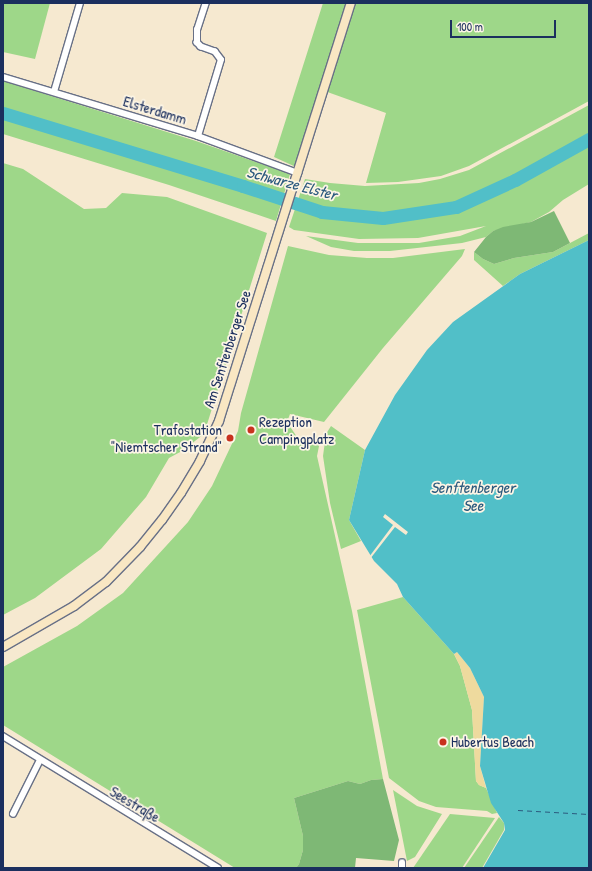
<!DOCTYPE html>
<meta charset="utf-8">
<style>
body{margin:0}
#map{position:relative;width:592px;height:871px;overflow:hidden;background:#f6e9d0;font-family:"Patrick Hand",sans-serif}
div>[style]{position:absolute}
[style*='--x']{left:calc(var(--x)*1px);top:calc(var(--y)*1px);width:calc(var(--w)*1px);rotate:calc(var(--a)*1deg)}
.green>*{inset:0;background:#9ed789}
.forest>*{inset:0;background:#7eb875}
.sand>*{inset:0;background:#eeda9e}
.water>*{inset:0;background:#51bfc8}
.pier>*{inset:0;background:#f6e9d0}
.river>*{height:13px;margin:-6.5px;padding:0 6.5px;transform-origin:6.5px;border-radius:6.5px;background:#51bfc8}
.ferry>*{height:1px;margin-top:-0.5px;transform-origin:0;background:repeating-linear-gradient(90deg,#2b5a7e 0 5px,transparent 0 9px)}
.roads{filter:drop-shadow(1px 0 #687086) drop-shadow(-1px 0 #687086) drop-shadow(0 1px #687086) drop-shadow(0 -1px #687086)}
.street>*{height:5.5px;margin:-2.75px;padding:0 2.75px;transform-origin:2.75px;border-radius:2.75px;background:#fff}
.secondary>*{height:8px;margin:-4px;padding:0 4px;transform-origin:4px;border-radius:4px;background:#f9e7c3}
.dots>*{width:11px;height:11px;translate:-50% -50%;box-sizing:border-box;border:2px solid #fcf5e5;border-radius:50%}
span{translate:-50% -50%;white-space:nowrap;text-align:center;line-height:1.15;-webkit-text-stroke:3.5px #fcf5e5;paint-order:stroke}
.street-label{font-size:15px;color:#1b2f5e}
.poi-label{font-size:15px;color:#1b2f5e}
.left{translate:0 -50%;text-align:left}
.right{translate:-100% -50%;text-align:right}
.water-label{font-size:16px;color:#2b5a7e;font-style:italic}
.frame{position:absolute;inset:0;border:4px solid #1b2f5e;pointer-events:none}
.scale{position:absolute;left:450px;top:20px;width:106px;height:18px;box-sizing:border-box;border:2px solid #1b2f5e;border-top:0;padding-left:5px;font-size:12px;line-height:14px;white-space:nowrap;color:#1b2f5e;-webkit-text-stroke:3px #fcf5e5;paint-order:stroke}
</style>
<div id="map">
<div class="green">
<i style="clip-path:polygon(3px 3px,50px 3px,35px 59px,3px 52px)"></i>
<i style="clip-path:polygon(323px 3px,589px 3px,589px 101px,469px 166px,441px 176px,398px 182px,366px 183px,386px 113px,319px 89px,296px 167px,274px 157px)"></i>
<i style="clip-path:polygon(3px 81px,196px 141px,290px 174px,276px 221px,169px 185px,3px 134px)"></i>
<i style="clip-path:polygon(589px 105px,589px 184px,563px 200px,549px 212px,531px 222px,493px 231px,486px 237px,462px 243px,390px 251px,354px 251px,331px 247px,306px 236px,358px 243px,419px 243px,460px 236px,486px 226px,418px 238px,359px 239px,294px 230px,289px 227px,305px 179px,330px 183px,365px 186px,419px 183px,440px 179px,469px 170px)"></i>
<i style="clip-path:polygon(3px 163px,23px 169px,84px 209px,106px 208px,122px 193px,167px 197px,267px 233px,204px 434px,182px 451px,169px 458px,146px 497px,101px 549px,35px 598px,3px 615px)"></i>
<i style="clip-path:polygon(589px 233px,589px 240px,520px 274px,503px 286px,474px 260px,474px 252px,483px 259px,494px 264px,514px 258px,553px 252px)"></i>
<i style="clip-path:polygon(288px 246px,329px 255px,367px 258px,393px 258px,465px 249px,462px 256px,383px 348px,324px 422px,290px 414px,287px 422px,299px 440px,321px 436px,317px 456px,352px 611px,383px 779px,371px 780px,360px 784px,348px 781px,294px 798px,303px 836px,303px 850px,299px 864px,296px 868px,235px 868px,3px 725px,3px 667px,77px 626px,123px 593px,188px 522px,212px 486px,238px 431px,241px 413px)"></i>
<i style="clip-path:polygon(331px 426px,365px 450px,349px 520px,361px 541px,341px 549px,330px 503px,323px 456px,326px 434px)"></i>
<i style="clip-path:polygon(403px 597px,454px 654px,460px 666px,472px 710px,476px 781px,479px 785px,486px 788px,497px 813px,492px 814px,487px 811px,436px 807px,419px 801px,389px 778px,357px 610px)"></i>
<i style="clip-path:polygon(393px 790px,417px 806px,442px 814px,415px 857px,407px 861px)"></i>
<i style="clip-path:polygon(450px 814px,495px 818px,462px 868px,413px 868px)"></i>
<i style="clip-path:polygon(499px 817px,504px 823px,504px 830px,482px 868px,464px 868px)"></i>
</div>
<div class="forest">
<i style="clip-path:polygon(554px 211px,570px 243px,553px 252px,514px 258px,494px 264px,483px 259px,474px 252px,486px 237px,493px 231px,503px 227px,531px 222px)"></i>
<i style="clip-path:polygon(383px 779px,399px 840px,394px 861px,356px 858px,355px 868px,296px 868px,299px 864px,303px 850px,303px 836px,294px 798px,348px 781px,360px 784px,371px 780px)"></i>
</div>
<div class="sand">
<i style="clip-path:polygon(457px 652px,470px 668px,484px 697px,480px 766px,486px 788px,479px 785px,476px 781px,472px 710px,460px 666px,454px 654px)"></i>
</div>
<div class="water">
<i style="clip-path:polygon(589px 240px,589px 868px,483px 868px,505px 830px,504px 823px,491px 803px,480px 766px,484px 697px,470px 668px,457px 652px,454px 654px,403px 597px,397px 584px,374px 561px,349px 520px,365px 450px,395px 395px,427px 350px,453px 322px,520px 274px)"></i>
</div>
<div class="pier">
<i style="clip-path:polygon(385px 514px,408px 532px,406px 535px,395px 527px,370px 559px,369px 557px,393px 525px,383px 517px)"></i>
</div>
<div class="river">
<i style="--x:3;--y:113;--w:251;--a:16.9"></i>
<i style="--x:243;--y:186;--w:83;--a:18.2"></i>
<i style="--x:322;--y:212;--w:61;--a:5.6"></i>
<i style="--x:383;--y:218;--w:74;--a:-8.6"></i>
<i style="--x:456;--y:207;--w:65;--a:-24.6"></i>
<i style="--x:515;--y:180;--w:85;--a:-29"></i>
</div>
<div class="ferry">
<i style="--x:518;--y:810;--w:71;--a:3.2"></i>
</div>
<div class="roads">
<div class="street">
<i style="--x:3;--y:77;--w:204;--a:16.8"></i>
<i style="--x:198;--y:136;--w:107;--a:20.3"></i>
<i style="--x:54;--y:92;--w:93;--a:-73.7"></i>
<i style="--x:198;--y:136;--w:79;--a:-73.2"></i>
<i style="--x:221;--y:60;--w:10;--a:-127"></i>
<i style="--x:215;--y:52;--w:15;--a:-160"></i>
<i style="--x:201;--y:47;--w:6;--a:-135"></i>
<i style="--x:197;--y:43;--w:13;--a:-90"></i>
<i style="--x:197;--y:30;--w:28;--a:-72"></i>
<i style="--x:3;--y:736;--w:252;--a:31.5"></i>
<i style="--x:13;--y:814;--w:60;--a:-63.4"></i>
<i style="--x:402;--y:868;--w:5;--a:-90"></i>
</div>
<div class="secondary">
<i style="--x:3;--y:647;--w:82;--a:-30"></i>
<i style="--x:74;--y:606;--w:40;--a:-37"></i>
<i style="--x:106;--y:582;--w:49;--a:-45.8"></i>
<i style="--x:140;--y:547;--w:35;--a:-51"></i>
<i style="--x:162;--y:520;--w:33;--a:-55"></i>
<i style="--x:181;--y:493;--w:37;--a:-59"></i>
<i style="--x:200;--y:461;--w:44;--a:-64.6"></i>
<i style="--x:219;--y:421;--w:438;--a:-72.5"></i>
</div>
</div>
<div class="dots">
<i style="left:251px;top:430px;background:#c8321e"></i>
<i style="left:230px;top:438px;background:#c8321e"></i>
<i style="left:443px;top:742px;background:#c8321e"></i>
</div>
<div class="street-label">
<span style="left:155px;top:110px;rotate:17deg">Elsterdamm</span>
<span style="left:227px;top:349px;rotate:-72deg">Am Senftenberger See</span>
<span style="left:135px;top:804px;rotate:31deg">Seestraße</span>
</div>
<div class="poi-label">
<span class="left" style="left:259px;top:430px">Rezeption<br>Campingplatz</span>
<span class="right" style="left:222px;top:438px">Trafostation<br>"Niemtscher Strand"</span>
<span class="left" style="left:451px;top:742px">Hubertus Beach</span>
</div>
<div class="water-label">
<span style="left:292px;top:183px;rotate:15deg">Schwarze Elster</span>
<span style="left:473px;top:496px">Senftenberger<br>See</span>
</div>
<div class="frame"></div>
<div class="scale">100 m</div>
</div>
